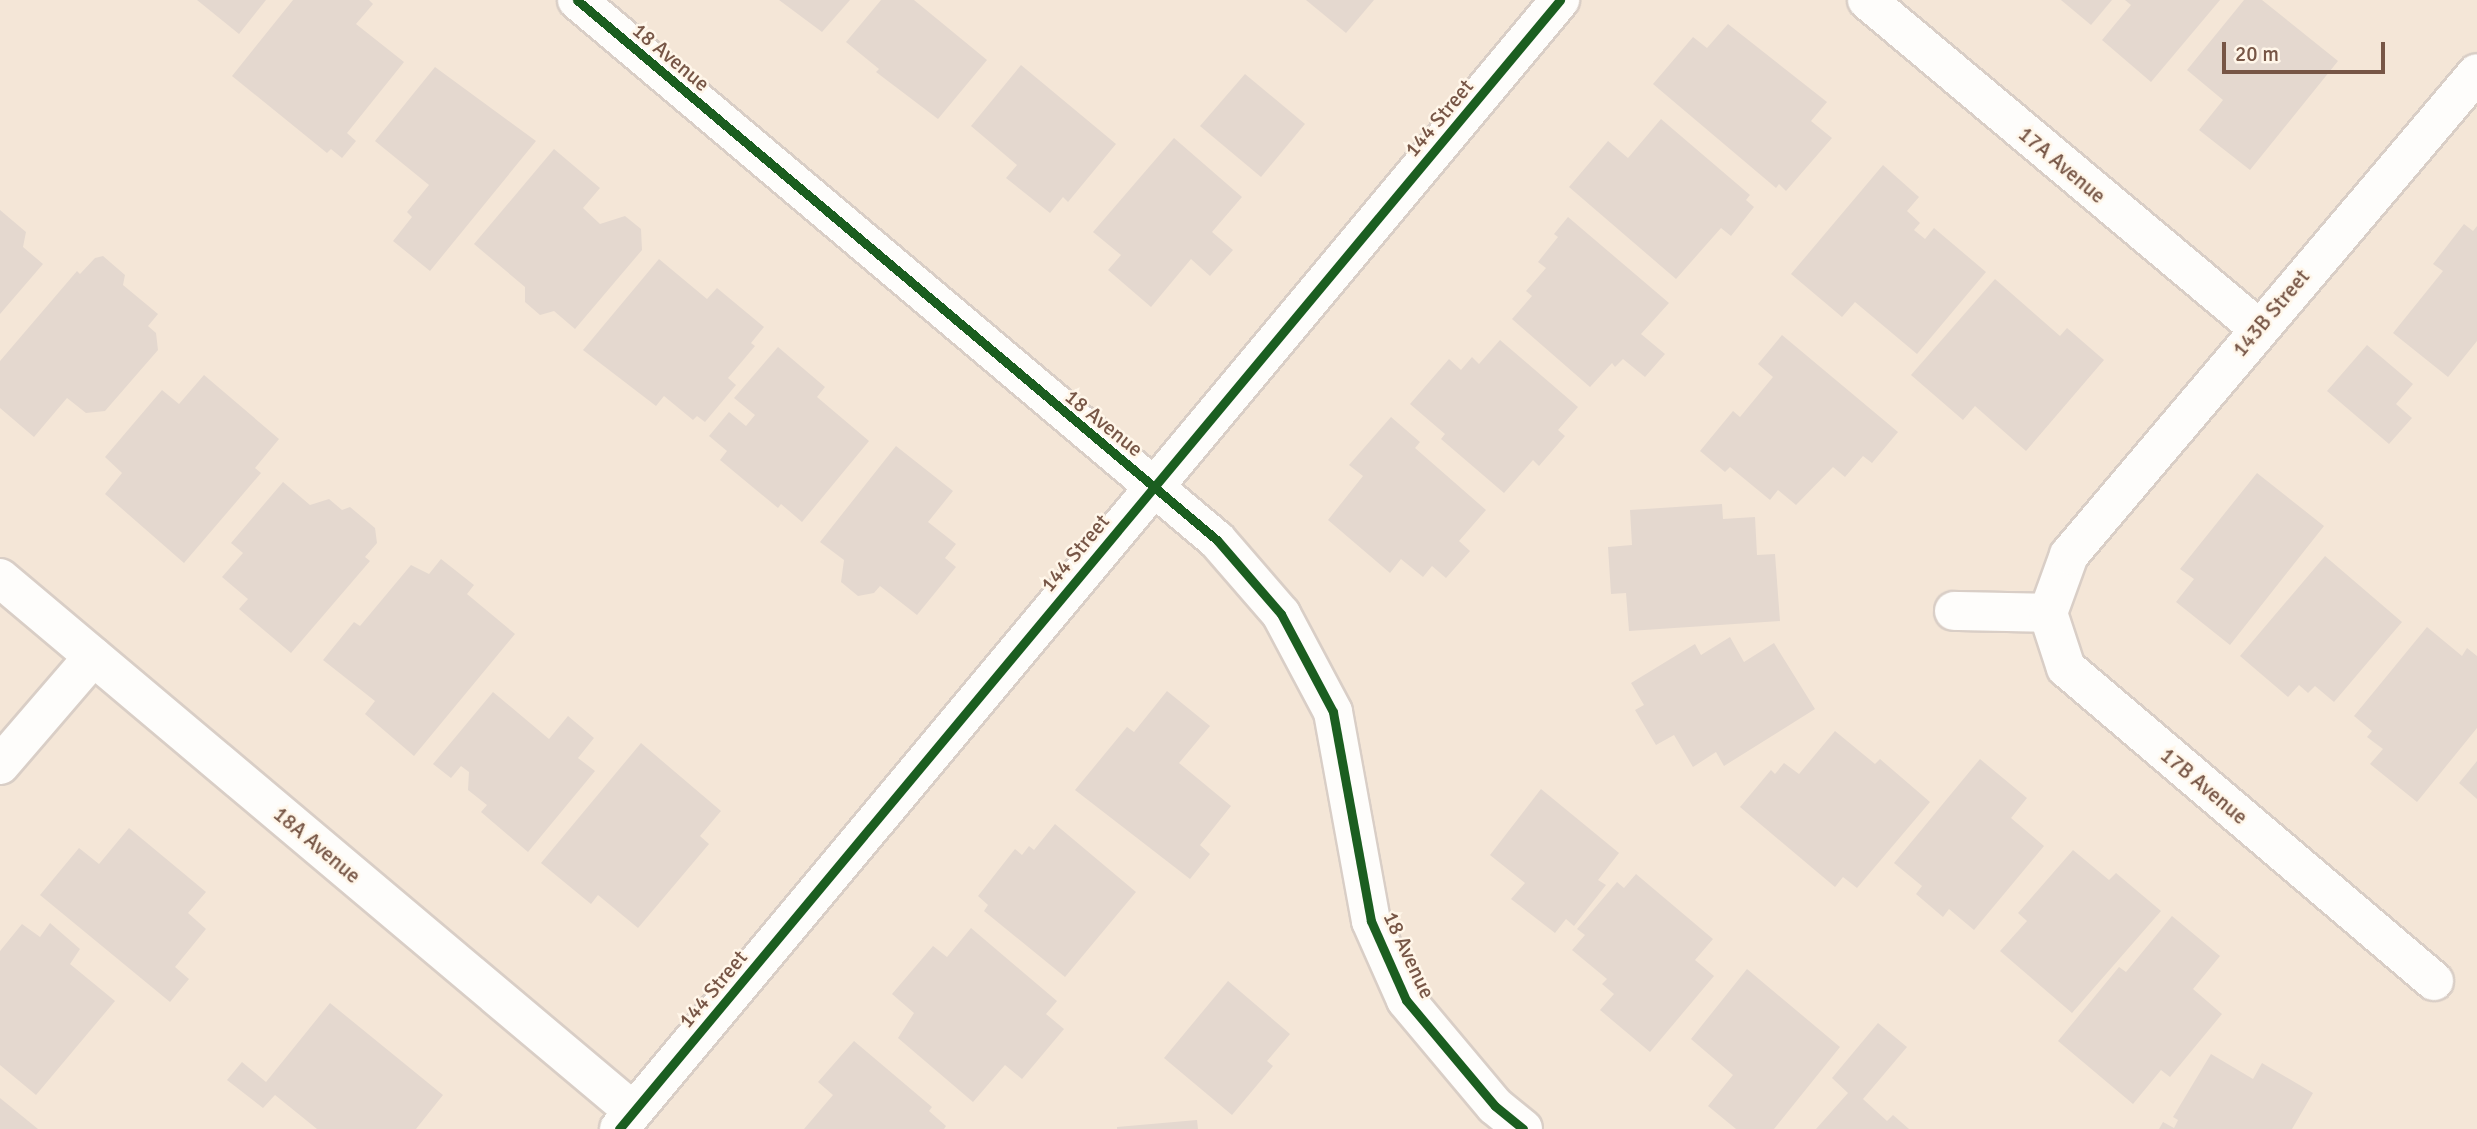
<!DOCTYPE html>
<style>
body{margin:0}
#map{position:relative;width:2477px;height:1129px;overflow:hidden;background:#f8f1e7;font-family:Signika,sans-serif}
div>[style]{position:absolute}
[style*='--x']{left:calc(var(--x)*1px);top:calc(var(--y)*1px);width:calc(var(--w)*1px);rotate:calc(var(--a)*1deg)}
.residential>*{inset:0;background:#f4e6d7}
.building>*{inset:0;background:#e4d8cf}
.roads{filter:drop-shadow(2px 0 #d9cec6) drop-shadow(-2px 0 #d9cec6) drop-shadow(0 2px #d9cec6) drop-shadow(0 -2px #d9cec6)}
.street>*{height:38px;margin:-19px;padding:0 19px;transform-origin:19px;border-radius:19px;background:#fefdfb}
.secondary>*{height:38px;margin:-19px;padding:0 19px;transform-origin:19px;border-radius:19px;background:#fefdfb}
.cycleway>*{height:9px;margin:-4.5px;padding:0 4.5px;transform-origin:4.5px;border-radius:4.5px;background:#1b5e20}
span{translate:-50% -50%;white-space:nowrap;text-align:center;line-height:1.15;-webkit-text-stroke:5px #fff6e9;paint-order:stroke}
.street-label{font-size:21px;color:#775646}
.scale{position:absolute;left:2222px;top:42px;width:163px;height:32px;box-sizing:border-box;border:4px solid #775646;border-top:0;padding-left:9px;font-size:21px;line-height:24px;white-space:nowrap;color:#775646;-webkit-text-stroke:5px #fff6e9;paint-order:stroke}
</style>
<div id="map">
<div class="residential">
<i style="clip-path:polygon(0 0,2477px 0,2477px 1129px,0 1129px)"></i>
</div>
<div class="building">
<i style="clip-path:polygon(197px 0,266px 0,239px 34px)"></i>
<i style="clip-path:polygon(293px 0,369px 0,373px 4px,356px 24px,404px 62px,347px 133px,356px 141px,342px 158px,331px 149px,327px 153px,232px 76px)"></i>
<i style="clip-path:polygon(779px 0,850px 0,822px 32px)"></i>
<i style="clip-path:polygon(881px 0,914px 0,987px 60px,938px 119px,876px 72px,879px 69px,846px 42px)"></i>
<i style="clip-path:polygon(1306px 0,1374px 0,1346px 33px)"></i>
<i style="clip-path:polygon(2061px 0,2112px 0,2091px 25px)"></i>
<i style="clip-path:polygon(2125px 0,2220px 0,2151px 82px,2102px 40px,2131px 5px)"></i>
<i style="clip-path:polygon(2244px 0,2262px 0,2338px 61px,2250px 170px,2199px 130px,2223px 100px,2187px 70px)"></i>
<i style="clip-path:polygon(1728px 24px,1827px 102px,1811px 121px,1832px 138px,1786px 191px,1779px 184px,1776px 188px,1653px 84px,1693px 37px,1707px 48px)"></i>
<i style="clip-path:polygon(1021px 65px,1116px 144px,1068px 202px,1063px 197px,1050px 213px,1006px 178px,1017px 165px,971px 126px)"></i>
<i style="clip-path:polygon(435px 67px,536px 141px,430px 271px,393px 241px,412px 217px,407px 212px,429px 185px,375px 141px)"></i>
<i style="clip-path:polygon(1245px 74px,1305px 124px,1261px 177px,1200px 126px)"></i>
<i style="clip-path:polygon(1661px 119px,1750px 195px,1746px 200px,1754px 207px,1731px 236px,1721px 228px,1676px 279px,1569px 187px,1608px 141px,1628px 158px)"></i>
<i style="clip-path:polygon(1174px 138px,1242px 197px,1212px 232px,1233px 250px,1210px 276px,1191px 259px,1151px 307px,1108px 270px,1121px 255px,1093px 232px)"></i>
<i style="clip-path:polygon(554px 149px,600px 188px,583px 208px,600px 224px,625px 216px,641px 229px,642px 250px,575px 329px,554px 311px,540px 315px,525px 302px,525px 287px,474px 244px)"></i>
<i style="clip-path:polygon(1883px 165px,1919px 197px,1907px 211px,1920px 223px,1914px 230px,1925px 239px,1934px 228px,1986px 272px,1917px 354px,1855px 302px,1842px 317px,1791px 274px)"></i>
<i style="clip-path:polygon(0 210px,26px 232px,23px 247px,43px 264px,0 314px)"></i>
<i style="clip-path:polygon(1568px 217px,1669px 303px,1641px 334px,1665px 354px,1645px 377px,1623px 359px,1615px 367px,1612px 363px,1590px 387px,1512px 319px,1532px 296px,1526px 291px,1546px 268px,1538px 262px,1558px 237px,1554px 234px)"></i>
<i style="clip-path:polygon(2464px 224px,2473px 231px,2477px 226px,2477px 341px,2448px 377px,2393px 333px,2443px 271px,2433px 264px)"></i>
<i style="clip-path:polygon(103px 256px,125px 275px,123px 285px,158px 314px,148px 326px,156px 333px,158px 350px,105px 411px,86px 413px,67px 398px,34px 437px,0 408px,0 361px,77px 271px,80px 274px,95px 258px)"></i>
<i style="clip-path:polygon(659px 259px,707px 299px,717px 288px,764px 327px,751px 343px,755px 346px,728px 378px,736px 385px,705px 422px,697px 416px,693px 420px,664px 396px,656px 406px,583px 350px)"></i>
<i style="clip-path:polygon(1995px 279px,2060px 336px,2067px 328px,2104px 360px,2026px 451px,1975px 406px,1963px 420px,1911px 375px)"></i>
<i style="clip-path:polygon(1782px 335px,1898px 432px,1872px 463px,1863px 456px,1845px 477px,1833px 467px,1796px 505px,1778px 490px,1770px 500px,1730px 467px,1725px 472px,1700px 451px,1733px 411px,1740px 417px,1773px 377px,1758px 364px)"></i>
<i style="clip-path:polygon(1500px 340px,1578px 407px,1558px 430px,1565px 436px,1539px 466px,1533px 460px,1504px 493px,1441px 439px,1445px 434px,1410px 404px,1449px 359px,1461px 370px,1472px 357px,1479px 364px)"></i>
<i style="clip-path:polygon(2367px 345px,2413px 384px,2396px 404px,2412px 418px,2389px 444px,2327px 391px)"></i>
<i style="clip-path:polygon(778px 347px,825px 387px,817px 397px,869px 441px,802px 522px,781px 504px,778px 508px,720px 460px,727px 451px,709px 436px,729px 412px,746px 426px,755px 415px,734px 398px)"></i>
<i style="clip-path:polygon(204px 375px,279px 439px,255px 468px,261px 473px,184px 563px,105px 494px,122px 473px,105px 457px,162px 390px,179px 404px)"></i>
<i style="clip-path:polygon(1391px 417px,1420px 442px,1415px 448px,1486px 510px,1459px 541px,1470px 551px,1446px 578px,1432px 566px,1423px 577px,1401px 559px,1390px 573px,1328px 520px,1363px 476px,1349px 465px)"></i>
<i style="clip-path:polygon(896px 446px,953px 491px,928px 522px,956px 544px,945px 558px,956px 567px,917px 615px,880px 586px,874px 593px,858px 596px,841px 582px,844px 560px,820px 542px)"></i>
<i style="clip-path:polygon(2257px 473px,2324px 526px,2230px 645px,2176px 602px,2194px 579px,2180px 569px)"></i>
<i style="clip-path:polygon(283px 482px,310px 505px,329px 499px,342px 510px,350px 507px,375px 528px,377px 543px,365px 557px,370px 561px,291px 653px,239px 609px,248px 599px,222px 577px,243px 553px,231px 543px)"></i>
<i style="clip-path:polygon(1722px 504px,1723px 519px,1755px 517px,1757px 555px,1775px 554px,1780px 621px,1629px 631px,1626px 593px,1611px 594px,1608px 547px,1632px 545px,1630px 510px)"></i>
<i style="clip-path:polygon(2325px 556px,2402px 622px,2334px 702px,2315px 686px,2308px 693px,2299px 685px,2288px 697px,2240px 656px)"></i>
<i style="clip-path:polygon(441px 559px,474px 585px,467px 594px,515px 634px,414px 756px,365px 714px,375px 701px,323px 660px,354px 622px,360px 626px,411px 565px,429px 574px)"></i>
<i style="clip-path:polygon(2427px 627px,2462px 656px,2467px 648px,2477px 656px,2477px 728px,2417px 802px,2370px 764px,2383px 749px,2367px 737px,2372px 731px,2354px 716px)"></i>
<i style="clip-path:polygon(1730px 637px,1744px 662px,1774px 643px,1815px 709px,1724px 766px,1716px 752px,1693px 767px,1674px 735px,1656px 745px,1635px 710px,1644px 705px,1631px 683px,1695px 644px,1701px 655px)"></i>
<i style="clip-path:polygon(1167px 691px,1210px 726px,1179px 763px,1231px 806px,1200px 845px,1210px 854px,1190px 879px,1075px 790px,1127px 727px,1134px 732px)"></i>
<i style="clip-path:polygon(493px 692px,549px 739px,568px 716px,594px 738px,578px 758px,595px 771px,528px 852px,481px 812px,487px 805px,468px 790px,469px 772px,461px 766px,451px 778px,433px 764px)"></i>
<i style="clip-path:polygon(1835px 731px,1875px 764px,1880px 759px,1930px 802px,1857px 888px,1843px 877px,1835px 887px,1740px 807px,1771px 770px,1775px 774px,1784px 763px,1799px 774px)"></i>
<i style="clip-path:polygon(641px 743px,721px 811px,700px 836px,709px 844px,638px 928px,598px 895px,591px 904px,541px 863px)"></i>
<i style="clip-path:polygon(1980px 759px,2027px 798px,2011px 818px,2044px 846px,1974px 930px,1949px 909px,1943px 917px,1916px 894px,1922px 886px,1894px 863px)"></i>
<i style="clip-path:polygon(2477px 761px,2477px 799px,2459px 783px)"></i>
<i style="clip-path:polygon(1541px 789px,1619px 853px,1598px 880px,1606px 885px,1574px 926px,1566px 919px,1555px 933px,1511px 899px,1525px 883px,1490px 855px)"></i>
<i style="clip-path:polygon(1055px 824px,1136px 892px,1065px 977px,984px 911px,988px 905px,978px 896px,1015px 849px,1022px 855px,1029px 846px,1034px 850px)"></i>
<i style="clip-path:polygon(129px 828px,206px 892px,188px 913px,206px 929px,175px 967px,189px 979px,170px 1002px,40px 895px,79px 848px,99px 864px)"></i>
<i style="clip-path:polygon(2073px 850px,2109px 880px,2116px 873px,2161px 911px,2072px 1013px,2000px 951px,2027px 921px,2018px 913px)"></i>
<i style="clip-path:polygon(1636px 874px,1713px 939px,1695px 960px,1714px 976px,1650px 1052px,1600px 1010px,1614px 994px,1602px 984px,1607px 979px,1572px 950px,1585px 935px,1577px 929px,1617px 882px,1624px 888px)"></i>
<i style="clip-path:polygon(2172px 916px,2220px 956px,2193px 989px,2222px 1014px,2170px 1077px,2161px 1070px,2133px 1104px,2058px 1041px,2119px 967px,2126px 972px)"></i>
<i style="clip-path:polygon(50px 923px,80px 949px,70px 964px,115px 1001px,36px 1095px,0 1065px,0 951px,22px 924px,40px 937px)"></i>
<i style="clip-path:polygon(971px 928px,1057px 1001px,1046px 1014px,1064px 1029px,1022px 1079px,1005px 1065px,973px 1102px,898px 1038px,914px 1013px,892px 994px,933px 946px,947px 957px)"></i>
<i style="clip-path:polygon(1747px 969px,1840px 1047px,1774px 1129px,1736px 1129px,1708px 1106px,1733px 1075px,1691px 1039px)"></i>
<i style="clip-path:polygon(1228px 981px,1290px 1034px,1267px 1061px,1273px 1066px,1232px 1115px,1164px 1058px)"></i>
<i style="clip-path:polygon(330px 1003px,443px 1095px,416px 1129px,317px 1129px,275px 1095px,263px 1108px,227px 1080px,242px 1062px,266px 1082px)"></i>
<i style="clip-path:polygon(1878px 1023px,1907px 1047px,1863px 1099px,1887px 1121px,1893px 1115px,1909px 1129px,1816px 1129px,1848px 1093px,1832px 1078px)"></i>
<i style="clip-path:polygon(854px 1041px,932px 1107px,929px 1111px,946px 1126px,944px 1129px,804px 1129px,833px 1095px,818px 1082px)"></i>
<i style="clip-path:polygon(2211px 1054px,2253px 1079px,2262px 1063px,2313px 1093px,2292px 1129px,2159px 1129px,2163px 1122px,2174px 1128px,2178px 1120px,2173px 1117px)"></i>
<i style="clip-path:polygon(0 1098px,38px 1129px,0 1129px)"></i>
<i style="clip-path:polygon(1197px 1120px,1198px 1129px,1117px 1129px,1117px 1127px)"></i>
</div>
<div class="roads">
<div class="street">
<i style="--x:577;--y:0;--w:837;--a:40.16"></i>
<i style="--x:1217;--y:540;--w:98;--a:49.1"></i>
<i style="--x:1281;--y:614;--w:111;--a:62"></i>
<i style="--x:1333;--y:712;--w:212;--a:79.7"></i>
<i style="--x:1371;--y:921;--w:86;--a:66.1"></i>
<i style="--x:1406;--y:1000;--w:138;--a:50"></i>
<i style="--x:1495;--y:1106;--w:36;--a:39"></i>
<i style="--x:1867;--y:0;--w:510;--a:39.99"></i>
<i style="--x:0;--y:578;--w:828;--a:40.1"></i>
<i style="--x:1954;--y:611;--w:94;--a:1.2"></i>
<i style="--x:0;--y:765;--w:143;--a:-49.3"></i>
<i style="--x:2434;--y:981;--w:483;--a:-139.6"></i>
<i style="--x:2066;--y:668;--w:58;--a:-108.1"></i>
<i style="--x:2048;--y:613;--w:62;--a:-70.1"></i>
<i style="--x:2069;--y:555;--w:631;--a:-49.75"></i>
</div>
<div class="secondary">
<i style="--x:619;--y:1129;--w:1470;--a:-50.19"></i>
</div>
</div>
<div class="cycleway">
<i style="--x:577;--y:0;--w:837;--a:40.16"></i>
<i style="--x:1217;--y:540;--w:98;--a:49.1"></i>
<i style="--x:1281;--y:614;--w:111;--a:62"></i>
<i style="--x:1333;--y:712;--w:212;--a:79.7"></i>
<i style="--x:1371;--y:921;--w:86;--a:66.1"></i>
<i style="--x:1406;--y:1000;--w:138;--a:50"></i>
<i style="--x:1495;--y:1106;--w:36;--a:39"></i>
<i style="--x:619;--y:1129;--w:1470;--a:-50.19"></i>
</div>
<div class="street-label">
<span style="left:671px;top:57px;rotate:40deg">18 Avenue</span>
<span style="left:1439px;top:118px;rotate:-50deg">144 Street</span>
<span style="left:2062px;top:165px;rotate:40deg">17A Avenue</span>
<span style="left:2271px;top:313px;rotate:-50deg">143B Street</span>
<span style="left:1104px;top:423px;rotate:39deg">18 Avenue</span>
<span style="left:1075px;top:553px;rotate:-50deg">144 Street</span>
<span style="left:2204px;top:786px;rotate:40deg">17B Avenue</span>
<span style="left:317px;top:845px;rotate:40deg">18A Avenue</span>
<span style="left:1409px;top:955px;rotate:65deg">18 Avenue</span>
<span style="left:713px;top:989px;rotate:-50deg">144 Street</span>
</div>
<div class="scale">20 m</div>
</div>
